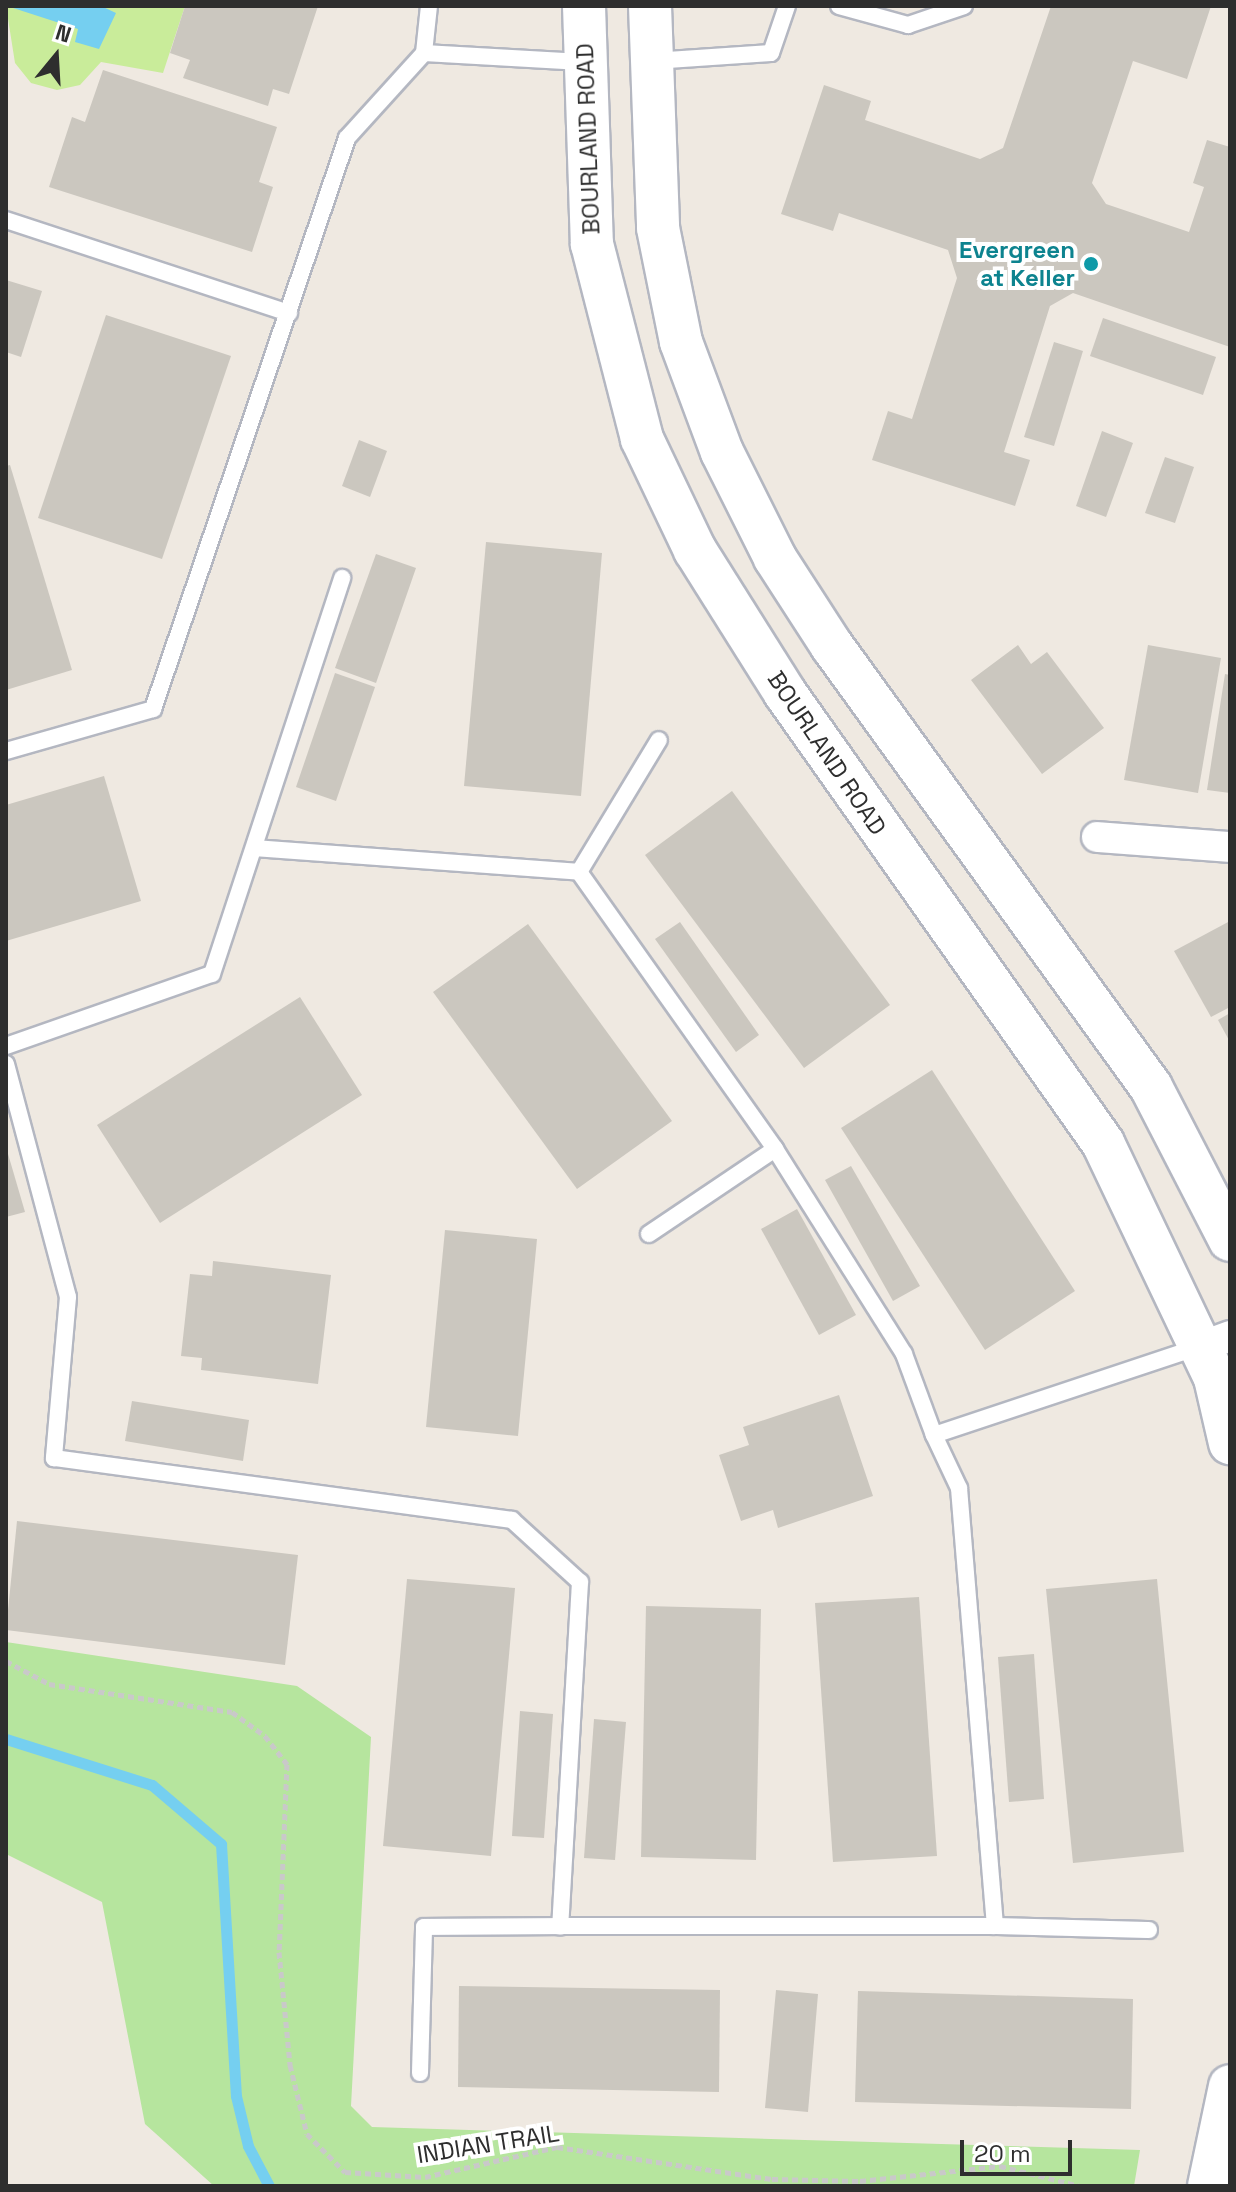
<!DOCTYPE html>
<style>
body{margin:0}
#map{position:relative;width:1236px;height:2192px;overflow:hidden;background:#efe9e1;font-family:"Space Grotesk",sans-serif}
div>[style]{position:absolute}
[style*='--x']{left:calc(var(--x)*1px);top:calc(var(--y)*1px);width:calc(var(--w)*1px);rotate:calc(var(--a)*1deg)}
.green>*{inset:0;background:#b6e59e}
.pitch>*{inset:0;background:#c9ec9a}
.water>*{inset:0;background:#75cff0}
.stream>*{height:11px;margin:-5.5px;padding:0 5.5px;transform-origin:5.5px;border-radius:5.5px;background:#75cff0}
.building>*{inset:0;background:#cbc7bf}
.path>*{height:5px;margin-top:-2.5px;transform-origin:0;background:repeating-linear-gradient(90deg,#c9c9c9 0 6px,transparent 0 10px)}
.roads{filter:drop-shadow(2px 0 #b4b7c1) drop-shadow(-2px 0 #b4b7c1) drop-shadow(0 2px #b4b7c1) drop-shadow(0 -2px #b4b7c1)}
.service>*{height:16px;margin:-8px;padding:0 8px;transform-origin:8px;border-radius:8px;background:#fff}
.minor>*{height:30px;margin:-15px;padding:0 15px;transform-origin:15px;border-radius:15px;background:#fff}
.secondary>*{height:42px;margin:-21px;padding:0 21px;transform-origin:21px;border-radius:21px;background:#fff}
.dots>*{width:22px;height:22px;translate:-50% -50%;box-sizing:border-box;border:4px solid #fff;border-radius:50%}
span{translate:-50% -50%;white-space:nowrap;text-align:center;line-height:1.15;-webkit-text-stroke:8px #fff;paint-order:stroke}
.street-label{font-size:24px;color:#2e2e2e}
.culture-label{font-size:24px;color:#0d838f;font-weight:700}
.right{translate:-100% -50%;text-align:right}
.frame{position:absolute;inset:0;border:8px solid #2e2e2e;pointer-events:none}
.north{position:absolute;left:16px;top:16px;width:80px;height:80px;-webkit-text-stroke:6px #fff;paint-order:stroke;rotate:18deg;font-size:22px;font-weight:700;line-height:32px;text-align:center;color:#2e2e2e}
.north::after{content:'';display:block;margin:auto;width:28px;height:36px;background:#2e2e2e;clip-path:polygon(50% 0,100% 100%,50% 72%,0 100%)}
.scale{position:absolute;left:960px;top:2140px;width:112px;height:36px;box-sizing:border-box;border:4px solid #2e2e2e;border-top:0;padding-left:10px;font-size:24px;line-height:28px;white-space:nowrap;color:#2e2e2e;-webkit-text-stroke:6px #fff;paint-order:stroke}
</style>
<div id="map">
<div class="green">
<i style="clip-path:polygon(6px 1642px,297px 1686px,371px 1737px,351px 2106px,372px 2127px,1140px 2150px,1134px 2186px,214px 2186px,145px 2124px,102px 1902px,6px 1854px)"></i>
</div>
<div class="pitch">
<i style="clip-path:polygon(6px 6px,185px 6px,163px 73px,101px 62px,80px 85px,57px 90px,31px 83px,15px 63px)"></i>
</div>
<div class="water">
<i style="clip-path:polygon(7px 6px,101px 6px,116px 13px,99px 49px,75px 42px,78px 29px)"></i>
</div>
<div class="stream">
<i style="--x:6;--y:1739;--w:153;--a:17.5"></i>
<i style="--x:152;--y:1785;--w:91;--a:40.5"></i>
<i style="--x:221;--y:1844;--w:252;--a:86.6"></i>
<i style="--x:236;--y:2096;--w:51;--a:76.5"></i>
<i style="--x:248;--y:2146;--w:45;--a:62.3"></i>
</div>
<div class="building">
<i style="clip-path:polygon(185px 6px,318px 6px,289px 94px,273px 89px,268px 106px,183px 78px,190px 60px,170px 53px)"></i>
<i style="clip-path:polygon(1051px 6px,1211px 6px,1187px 79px,1133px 61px,1092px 183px,1106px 204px,1189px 232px,1204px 187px,1193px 183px,1207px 140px,1230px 147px,1230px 347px,1073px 293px,1050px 306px,1004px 452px,1030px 460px,1015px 506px,872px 460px,888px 411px,912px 419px,957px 278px,948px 250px,839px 213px,833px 231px,781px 214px,824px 85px,871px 101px,865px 120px,980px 159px,1003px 148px)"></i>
<i style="clip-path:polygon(103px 70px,277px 127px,259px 182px,273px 187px,252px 252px,49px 187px,72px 117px,85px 122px)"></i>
<i style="clip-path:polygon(6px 280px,42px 291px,21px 357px,6px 352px)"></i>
<i style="clip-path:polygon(106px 315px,231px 356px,162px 559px,38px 518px)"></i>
<i style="clip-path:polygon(1103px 318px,1216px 357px,1203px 395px,1090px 356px)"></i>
<i style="clip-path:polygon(1054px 342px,1083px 351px,1054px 446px,1024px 437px)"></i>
<i style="clip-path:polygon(1102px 431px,1133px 443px,1106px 517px,1076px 506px)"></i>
<i style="clip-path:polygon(359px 440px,387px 451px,370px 497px,342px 486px)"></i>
<i style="clip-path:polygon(1165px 457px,1194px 467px,1175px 523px,1145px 513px)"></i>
<i style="clip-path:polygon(10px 465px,72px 670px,6px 690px,6px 466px)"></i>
<i style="clip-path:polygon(486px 542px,602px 553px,581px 796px,464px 786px)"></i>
<i style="clip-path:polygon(376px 554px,416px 568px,376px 683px,335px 668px)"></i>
<i style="clip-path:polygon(1018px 645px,1031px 664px,1047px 652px,1104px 728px,1042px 774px,971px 680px)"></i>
<i style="clip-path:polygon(1148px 645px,1221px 658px,1198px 793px,1124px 780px)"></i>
<i style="clip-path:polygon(335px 673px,375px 687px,336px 801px,296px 787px)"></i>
<i style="clip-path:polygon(1225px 674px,1230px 675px,1230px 793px,1207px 790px)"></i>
<i style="clip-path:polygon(104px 776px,141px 901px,6px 941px,6px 805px)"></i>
<i style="clip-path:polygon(732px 791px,890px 1005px,804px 1068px,645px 855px)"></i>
<i style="clip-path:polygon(1230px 921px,1230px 1007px,1211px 1017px,1174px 951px)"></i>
<i style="clip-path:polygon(680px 922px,759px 1035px,736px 1052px,655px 939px)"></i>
<i style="clip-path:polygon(528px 924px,672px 1121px,577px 1189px,433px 992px)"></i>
<i style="clip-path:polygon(300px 997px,362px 1095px,160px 1223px,97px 1125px)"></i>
<i style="clip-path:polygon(1230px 1013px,1230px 1042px,1218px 1020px)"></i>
<i style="clip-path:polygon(932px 1070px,1075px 1291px,985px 1350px,841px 1128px)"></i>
<i style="clip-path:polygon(6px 1147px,25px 1212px,6px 1217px)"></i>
<i style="clip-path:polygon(851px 1166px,920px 1286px,893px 1301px,825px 1180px)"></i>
<i style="clip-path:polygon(797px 1209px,856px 1315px,819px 1335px,761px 1229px)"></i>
<i style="clip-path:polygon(445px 1230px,537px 1239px,518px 1436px,426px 1427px)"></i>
<i style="clip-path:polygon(213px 1261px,331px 1275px,318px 1384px,201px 1370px,202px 1358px,181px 1356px,190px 1274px,212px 1276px)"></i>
<i style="clip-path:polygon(839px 1395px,873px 1496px,778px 1528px,773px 1510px,741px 1521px,719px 1455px,749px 1445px,743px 1427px)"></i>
<i style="clip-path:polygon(132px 1401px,249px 1420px,243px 1461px,125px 1441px)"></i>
<i style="clip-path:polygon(17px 1521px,298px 1555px,285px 1665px,6px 1630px)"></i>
<i style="clip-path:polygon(407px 1579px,515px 1588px,491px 1856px,383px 1846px)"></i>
<i style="clip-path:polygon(1157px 1579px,1184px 1852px,1073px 1863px,1046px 1589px)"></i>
<i style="clip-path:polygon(919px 1597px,937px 1856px,833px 1862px,815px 1603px)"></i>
<i style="clip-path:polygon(646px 1606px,761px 1609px,756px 1860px,641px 1857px)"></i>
<i style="clip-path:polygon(1034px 1654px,1044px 1799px,1009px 1802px,998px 1657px)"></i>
<i style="clip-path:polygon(520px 1711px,553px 1714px,544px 1838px,512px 1836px)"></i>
<i style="clip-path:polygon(594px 1719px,626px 1722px,615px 1860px,584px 1858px)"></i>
<i style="clip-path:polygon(459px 1986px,720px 1990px,719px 2092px,458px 2087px)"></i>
<i style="clip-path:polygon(776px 1990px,818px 1994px,808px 2112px,765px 2108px)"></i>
<i style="clip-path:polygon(858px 1991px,1133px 1999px,1131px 2109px,855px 2102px)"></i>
</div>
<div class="path">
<i style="--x:6;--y:1661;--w:49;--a:28.1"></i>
<i style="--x:49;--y:1684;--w:185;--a:8.7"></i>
<i style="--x:232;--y:1712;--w:41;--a:36"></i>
<i style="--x:265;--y:1736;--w:36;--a:52"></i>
<i style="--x:287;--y:1764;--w:188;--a:92.4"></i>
<i style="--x:279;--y:1952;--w:114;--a:84.4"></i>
<i style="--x:290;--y:2065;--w:71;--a:76.2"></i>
<i style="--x:307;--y:2134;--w:54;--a:45"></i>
<i style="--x:345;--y:2172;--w:80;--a:3.6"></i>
<i style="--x:425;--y:2177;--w:135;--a:-12.8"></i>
<i style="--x:557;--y:2147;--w:217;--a:8.5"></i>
<i style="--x:772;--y:2179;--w:88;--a:1.3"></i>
<i style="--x:860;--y:2181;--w:141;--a:-6.1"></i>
<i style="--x:1000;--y:2166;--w:82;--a:14"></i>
</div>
<div class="roads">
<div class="service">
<i style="--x:429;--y:6;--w:47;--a:96.1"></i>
<i style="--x:424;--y:53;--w:158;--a:3.3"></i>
<i style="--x:839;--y:6;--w:72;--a:15.4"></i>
<i style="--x:908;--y:25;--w:59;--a:-18.7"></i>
<i style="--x:653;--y:61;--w:118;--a:-3.9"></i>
<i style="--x:771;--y:53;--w:50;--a:-71.2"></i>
<i style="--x:6;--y:220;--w:298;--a:18.2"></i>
<i style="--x:6;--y:751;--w:153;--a:-15.9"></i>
<i style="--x:153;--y:709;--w:603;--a:-71.23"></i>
<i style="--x:347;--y:138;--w:115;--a:-47.8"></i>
<i style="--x:255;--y:848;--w:325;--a:4.2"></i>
<i style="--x:579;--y:872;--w:339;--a:54.7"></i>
<i style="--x:775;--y:1149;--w:242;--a:57.8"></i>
<i style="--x:904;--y:1354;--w:86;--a:69.7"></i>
<i style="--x:579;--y:872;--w:154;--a:-58.8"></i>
<i style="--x:6;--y:1046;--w:218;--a:-19.3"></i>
<i style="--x:212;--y:974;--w:417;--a:-71.8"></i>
<i style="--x:6;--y:1064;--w:241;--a:75.1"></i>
<i style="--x:68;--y:1297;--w:162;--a:95"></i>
<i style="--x:54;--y:1458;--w:462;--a:7.7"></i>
<i style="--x:512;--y:1520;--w:92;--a:42.4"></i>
<i style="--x:580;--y:1582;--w:345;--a:93.3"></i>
<i style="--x:560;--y:1926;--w:435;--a:0"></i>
<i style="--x:995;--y:1926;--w:439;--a:-94.7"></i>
<i style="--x:959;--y:1488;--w:59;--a:-115.3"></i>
<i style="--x:934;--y:1435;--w:279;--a:-18.4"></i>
<i style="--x:649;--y:1234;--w:152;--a:-34"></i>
<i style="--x:995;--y:1926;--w:154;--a:1.5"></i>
<i style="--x:420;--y:2073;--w:146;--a:-88.4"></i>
<i style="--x:424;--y:1927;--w:136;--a:-0.4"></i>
</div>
<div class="minor">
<i style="--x:1097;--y:837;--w:133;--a:4.3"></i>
<i style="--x:1200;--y:1347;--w:32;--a:-20"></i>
</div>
<div class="secondary">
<i style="--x:584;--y:6;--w:238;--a:88.1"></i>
<i style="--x:592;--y:244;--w:201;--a:75.6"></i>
<i style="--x:642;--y:439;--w:123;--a:64.5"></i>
<i style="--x:695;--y:550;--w:169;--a:57.8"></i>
<i style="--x:785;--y:693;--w:551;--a:54.75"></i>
<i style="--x:1103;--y:1143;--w:260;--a:64.5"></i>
<i style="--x:1215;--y:1378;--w:67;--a:77"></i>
<i style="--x:650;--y:6;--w:222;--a:87.9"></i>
<i style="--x:658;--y:228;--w:116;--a:78.6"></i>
<i style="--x:681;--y:342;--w:117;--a:69.6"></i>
<i style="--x:722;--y:452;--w:119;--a:63.4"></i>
<i style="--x:775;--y:558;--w:105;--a:57.1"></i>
<i style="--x:832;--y:646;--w:544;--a:54.12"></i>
<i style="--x:1151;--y:1087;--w:172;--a:62.7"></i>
<i style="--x:1209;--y:2186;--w:102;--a:-78.1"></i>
</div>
</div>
<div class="dots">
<i style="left:1091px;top:264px;background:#0f9aa8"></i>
</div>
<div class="street-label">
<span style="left:588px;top:139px;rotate:-92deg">BOURLAND ROAD</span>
<span style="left:827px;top:753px;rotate:56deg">BOURLAND ROAD</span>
<span style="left:488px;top:2144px;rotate:-9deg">INDIAN TRAIL</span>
</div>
<div class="culture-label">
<span class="right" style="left:1075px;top:264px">Evergreen<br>at Keller</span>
</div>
<div class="frame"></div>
<div class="north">N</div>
<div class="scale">20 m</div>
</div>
